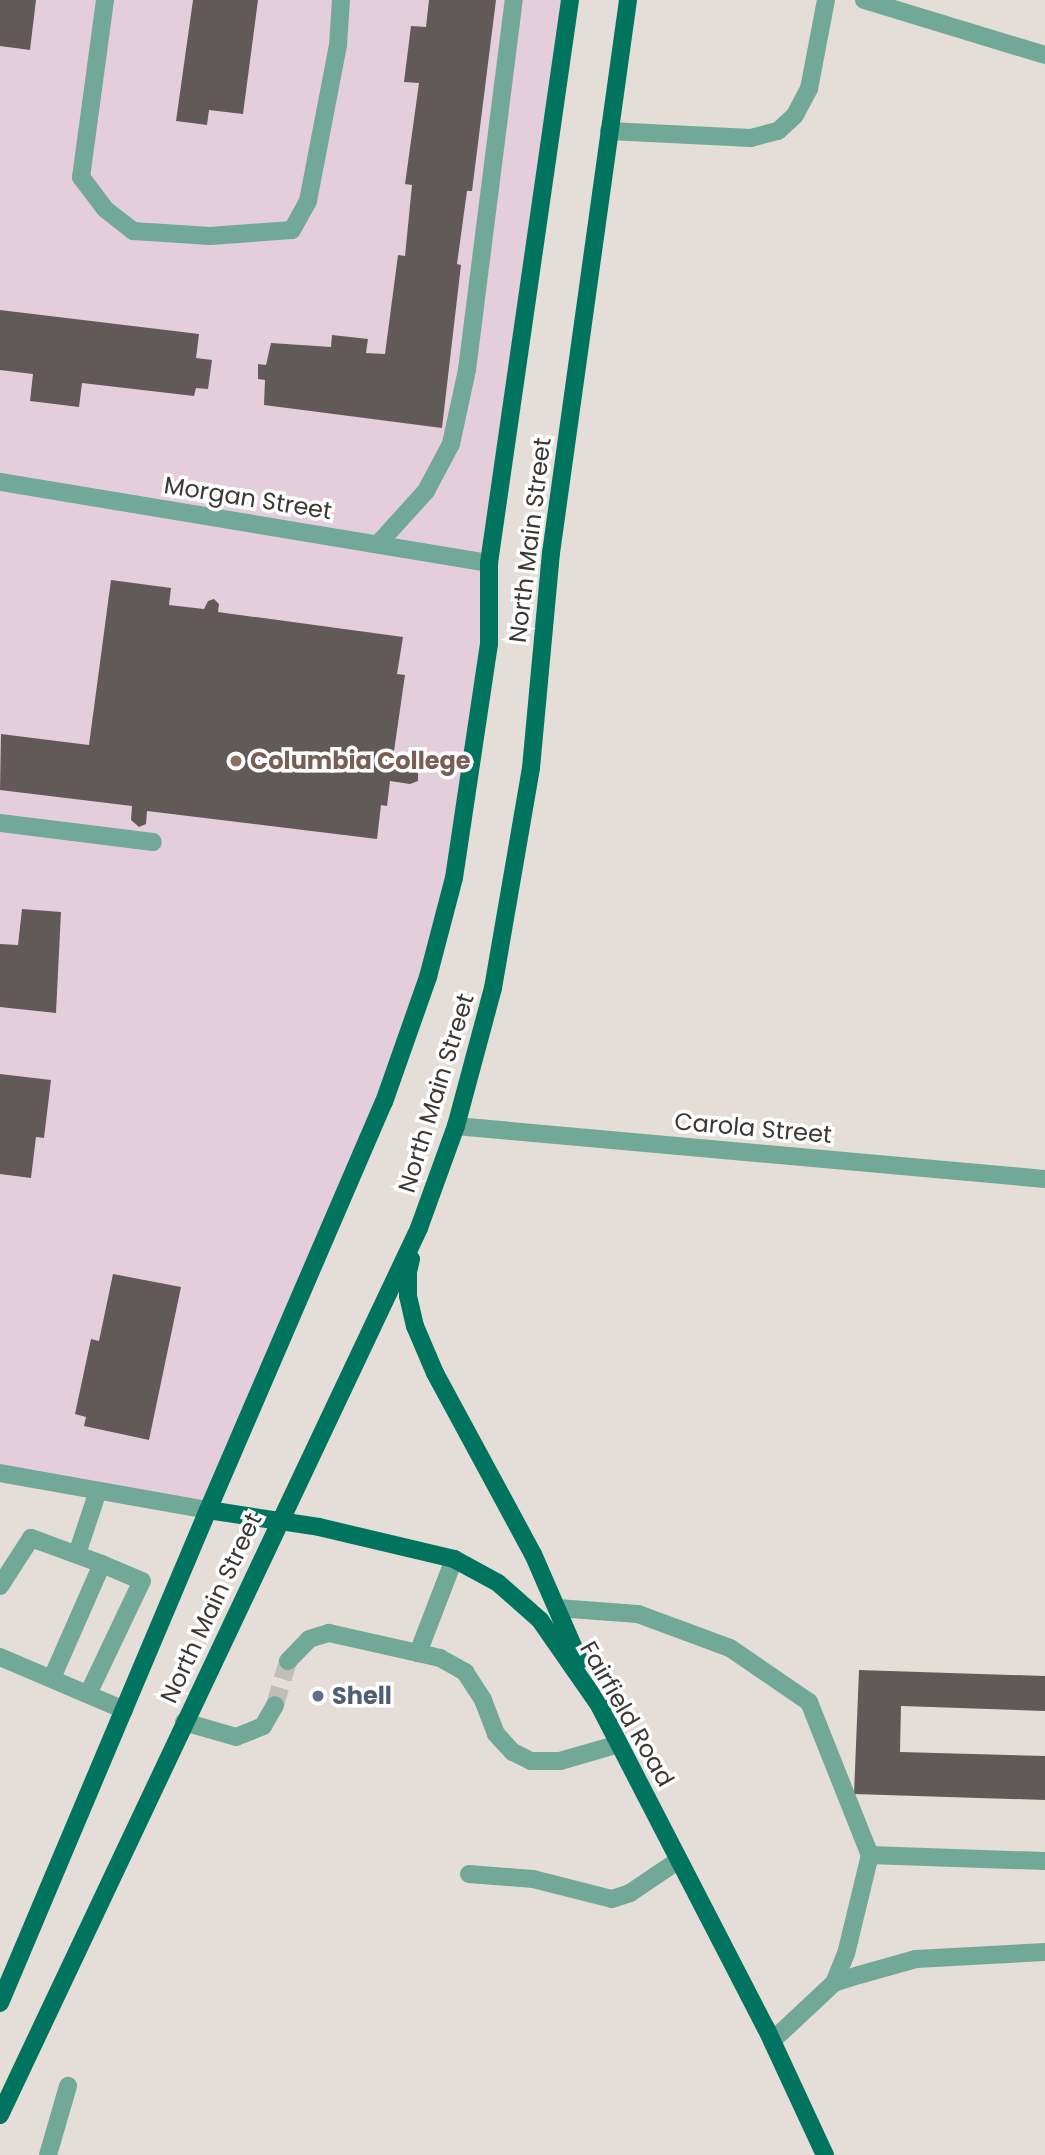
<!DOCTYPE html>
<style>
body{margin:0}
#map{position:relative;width:1045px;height:2155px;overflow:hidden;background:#e5ded8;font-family:Poppins,sans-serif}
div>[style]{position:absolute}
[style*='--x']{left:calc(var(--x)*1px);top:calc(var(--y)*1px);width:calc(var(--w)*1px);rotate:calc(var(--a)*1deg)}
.education>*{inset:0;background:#e5cedb}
.building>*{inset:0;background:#625a59}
.minor-tunnel>*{height:18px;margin-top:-9px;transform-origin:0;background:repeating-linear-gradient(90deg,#c3bdb8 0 18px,transparent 0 27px)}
.minor>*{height:18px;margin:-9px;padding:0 9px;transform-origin:9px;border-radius:9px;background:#71a898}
.major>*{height:18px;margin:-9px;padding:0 9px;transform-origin:9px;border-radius:9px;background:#00745e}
.dots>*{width:19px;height:19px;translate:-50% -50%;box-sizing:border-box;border:4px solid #fff;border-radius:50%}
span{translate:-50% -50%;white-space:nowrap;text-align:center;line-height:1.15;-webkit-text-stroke:7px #fff;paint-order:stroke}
.street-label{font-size:24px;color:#3b3836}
.education-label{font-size:24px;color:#785e54;font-weight:700}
.left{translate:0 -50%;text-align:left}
.service-label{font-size:24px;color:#4e5e75;font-weight:700}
</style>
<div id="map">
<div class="education">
<i style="clip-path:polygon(0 0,570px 0,489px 562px,489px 644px,428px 977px,208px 1510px,0 1473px)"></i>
</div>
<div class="building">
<i style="clip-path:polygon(0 0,36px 0,30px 50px,0 46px)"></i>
<i style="clip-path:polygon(193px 0,258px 0,243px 114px,209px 110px,207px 125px,176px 121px)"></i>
<i style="clip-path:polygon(429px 0,496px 0,472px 191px,467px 191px,457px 264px,461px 265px,442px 428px,264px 405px,265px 380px,258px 379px,258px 364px,266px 365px,271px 343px,331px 347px,332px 335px,368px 339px,366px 353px,385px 354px,398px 255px,405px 256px,412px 185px,405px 184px,419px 83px,404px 82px,411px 26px,426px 27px)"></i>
<i style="clip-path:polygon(0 310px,199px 334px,196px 358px,212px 360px,208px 389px,196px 388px,194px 396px,82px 383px,79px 407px,30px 401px,33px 374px,0 370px)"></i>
<i style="clip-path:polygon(111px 580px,171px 588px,169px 605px,204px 609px,208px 601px,214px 599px,219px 604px,218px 612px,403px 637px,397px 674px,405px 675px,392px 765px,411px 767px,418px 772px,418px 781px,410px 784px,390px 781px,387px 806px,381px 805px,377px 839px,147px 811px,146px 824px,139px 827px,131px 820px,132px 806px,0 790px,1px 734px,89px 745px)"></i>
<i style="clip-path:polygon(22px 909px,61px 912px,56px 1013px,0 1007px,0 944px,18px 945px)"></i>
<i style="clip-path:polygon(0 1074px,51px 1080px,44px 1138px,36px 1137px,31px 1178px,0 1174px)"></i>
<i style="clip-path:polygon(113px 1274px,181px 1287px,149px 1440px,84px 1426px,86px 1417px,75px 1414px,91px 1339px,99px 1341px)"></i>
<i style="clip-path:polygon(859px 1670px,1045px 1676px,1045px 1711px,901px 1706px,900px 1752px,1045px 1756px,1045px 1800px,854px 1794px)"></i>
</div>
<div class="minor-tunnel">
<i style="--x:275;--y:1705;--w:46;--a:-73.5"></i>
</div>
<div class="minor">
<i style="--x:105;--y:0;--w:179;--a:97.7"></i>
<i style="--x:81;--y:177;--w:40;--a:53"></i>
<i style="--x:105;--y:209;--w:36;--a:38"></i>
<i style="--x:133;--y:231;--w:77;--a:3.7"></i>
<i style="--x:210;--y:236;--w:82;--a:-4.2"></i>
<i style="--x:292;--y:230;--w:33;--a:-61"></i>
<i style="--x:308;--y:201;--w:159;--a:-79.1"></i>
<i style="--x:338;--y:45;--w:45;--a:-86.2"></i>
<i style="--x:864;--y:0;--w:189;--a:16.9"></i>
<i style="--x:609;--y:131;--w:142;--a:2.8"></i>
<i style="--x:751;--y:138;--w:28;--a:-15"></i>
<i style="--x:778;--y:131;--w:23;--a:-43"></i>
<i style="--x:795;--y:115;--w:30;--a:-62"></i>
<i style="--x:809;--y:89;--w:91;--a:-79.2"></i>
<i style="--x:0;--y:482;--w:496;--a:9.4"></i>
<i style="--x:378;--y:544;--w:72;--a:-47.8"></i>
<i style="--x:426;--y:491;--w:53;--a:-62"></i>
<i style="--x:451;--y:444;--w:76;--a:-77.8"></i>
<i style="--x:467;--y:370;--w:373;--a:-82.8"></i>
<i style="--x:0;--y:823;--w:154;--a:7.1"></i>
<i style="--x:456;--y:1126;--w:591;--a:5.14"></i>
<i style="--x:0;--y:1473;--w:211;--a:10.1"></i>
<i style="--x:77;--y:1554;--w:66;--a:-71.6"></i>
<i style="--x:0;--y:1586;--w:57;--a:-57.1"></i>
<i style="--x:31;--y:1538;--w:76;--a:20.1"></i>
<i style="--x:102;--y:1564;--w:124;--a:113.7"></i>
<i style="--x:557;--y:1608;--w:81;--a:4.2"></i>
<i style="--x:638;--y:1614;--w:98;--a:20.3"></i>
<i style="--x:730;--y:1648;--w:96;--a:34.4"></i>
<i style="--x:809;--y:1702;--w:165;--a:68.3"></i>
<i style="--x:418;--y:1653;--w:101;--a:-69"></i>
<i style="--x:0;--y:1657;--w:135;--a:23.1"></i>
<i style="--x:288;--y:1661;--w:30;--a:-46"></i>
<i style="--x:309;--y:1639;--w:21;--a:-17"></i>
<i style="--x:329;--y:1633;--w:114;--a:12.7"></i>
<i style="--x:440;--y:1658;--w:29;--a:29"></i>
<i style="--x:465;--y:1672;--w:33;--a:57"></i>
<i style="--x:483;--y:1700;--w:36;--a:69"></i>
<i style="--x:496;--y:1734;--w:25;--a:47"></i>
<i style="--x:513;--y:1752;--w:20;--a:27"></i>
<i style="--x:531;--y:1761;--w:29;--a:0"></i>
<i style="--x:560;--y:1761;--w:61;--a:-16.1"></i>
<i style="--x:88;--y:1694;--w:125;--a:-64.5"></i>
<i style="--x:142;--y:1581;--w:43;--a:-157"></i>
<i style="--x:184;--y:1722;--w:54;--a:16.1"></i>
<i style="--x:236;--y:1737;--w:29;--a:-22"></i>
<i style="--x:263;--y:1726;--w:24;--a:-60"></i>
<i style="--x:469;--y:1874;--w:64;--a:4.5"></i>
<i style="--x:533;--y:1879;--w:81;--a:14.2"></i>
<i style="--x:612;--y:1899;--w:19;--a:-18"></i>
<i style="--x:630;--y:1893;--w:59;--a:-34"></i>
<i style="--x:834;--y:1983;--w:31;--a:-68"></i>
<i style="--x:846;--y:1954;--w:102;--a:-76.4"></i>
<i style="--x:870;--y:1855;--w:175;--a:2"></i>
<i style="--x:772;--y:2041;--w:85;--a:-43.1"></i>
<i style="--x:834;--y:1983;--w:26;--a:-18"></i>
<i style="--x:859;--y:1975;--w:59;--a:-15.7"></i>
<i style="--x:916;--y:1959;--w:129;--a:-3.1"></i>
<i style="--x:48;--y:2155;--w:72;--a:-73.8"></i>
</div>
<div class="major">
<i style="--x:411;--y:1259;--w:13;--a:103"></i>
<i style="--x:408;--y:1272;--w:24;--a:90"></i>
<i style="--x:408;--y:1296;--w:31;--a:77"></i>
<i style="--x:415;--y:1326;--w:51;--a:66.9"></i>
<i style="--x:435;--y:1373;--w:206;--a:61.6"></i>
<i style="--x:533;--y:1554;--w:116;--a:66.5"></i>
<i style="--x:208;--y:1510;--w:112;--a:8.7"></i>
<i style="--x:319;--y:1527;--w:139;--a:13.3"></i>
<i style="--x:454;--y:1559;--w:50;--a:28.6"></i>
<i style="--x:498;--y:1583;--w:56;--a:41.4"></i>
<i style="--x:540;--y:1620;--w:103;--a:55.2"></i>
<i style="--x:599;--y:1705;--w:364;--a:62.7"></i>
<i style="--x:766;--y:2028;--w:140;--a:65.1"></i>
<i style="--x:0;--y:2003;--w:535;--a:-67.12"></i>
<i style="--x:208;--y:1510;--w:444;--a:-66.7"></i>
<i style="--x:384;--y:1102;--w:133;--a:-70.6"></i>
<i style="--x:428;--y:977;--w:102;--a:-75.3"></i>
<i style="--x:454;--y:878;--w:237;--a:-81.5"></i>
<i style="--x:489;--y:644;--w:81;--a:-90"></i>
<i style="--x:489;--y:563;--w:569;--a:-81.81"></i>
<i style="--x:0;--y:2115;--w:981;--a:-64.71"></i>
<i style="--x:419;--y:1228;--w:109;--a:-70.1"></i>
<i style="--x:456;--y:1126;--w:143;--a:-75"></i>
<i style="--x:493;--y:988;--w:223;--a:-80.2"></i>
<i style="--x:531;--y:768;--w:216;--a:-84.7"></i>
<i style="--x:551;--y:553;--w:558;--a:-82.07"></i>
</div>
<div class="dots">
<i style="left:236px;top:761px;background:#8d6e63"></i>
<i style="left:318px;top:1696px;background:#5c6f8a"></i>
</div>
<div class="street-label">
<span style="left:248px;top:498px;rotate:9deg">Morgan Street</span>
<span style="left:530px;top:540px;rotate:-83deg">North Main Street</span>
<span style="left:436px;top:1093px;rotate:-73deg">North Main Street</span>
<span style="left:753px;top:1128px;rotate:5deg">Carola Street</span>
<span style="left:211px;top:1608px;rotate:-65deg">North Main Street</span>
<span style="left:627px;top:1714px;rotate:60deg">Fairfield Road</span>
</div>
<div class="education-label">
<span class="left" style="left:250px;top:761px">Columbia College</span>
</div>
<div class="service-label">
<span class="left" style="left:332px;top:1696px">Shell</span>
</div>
</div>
